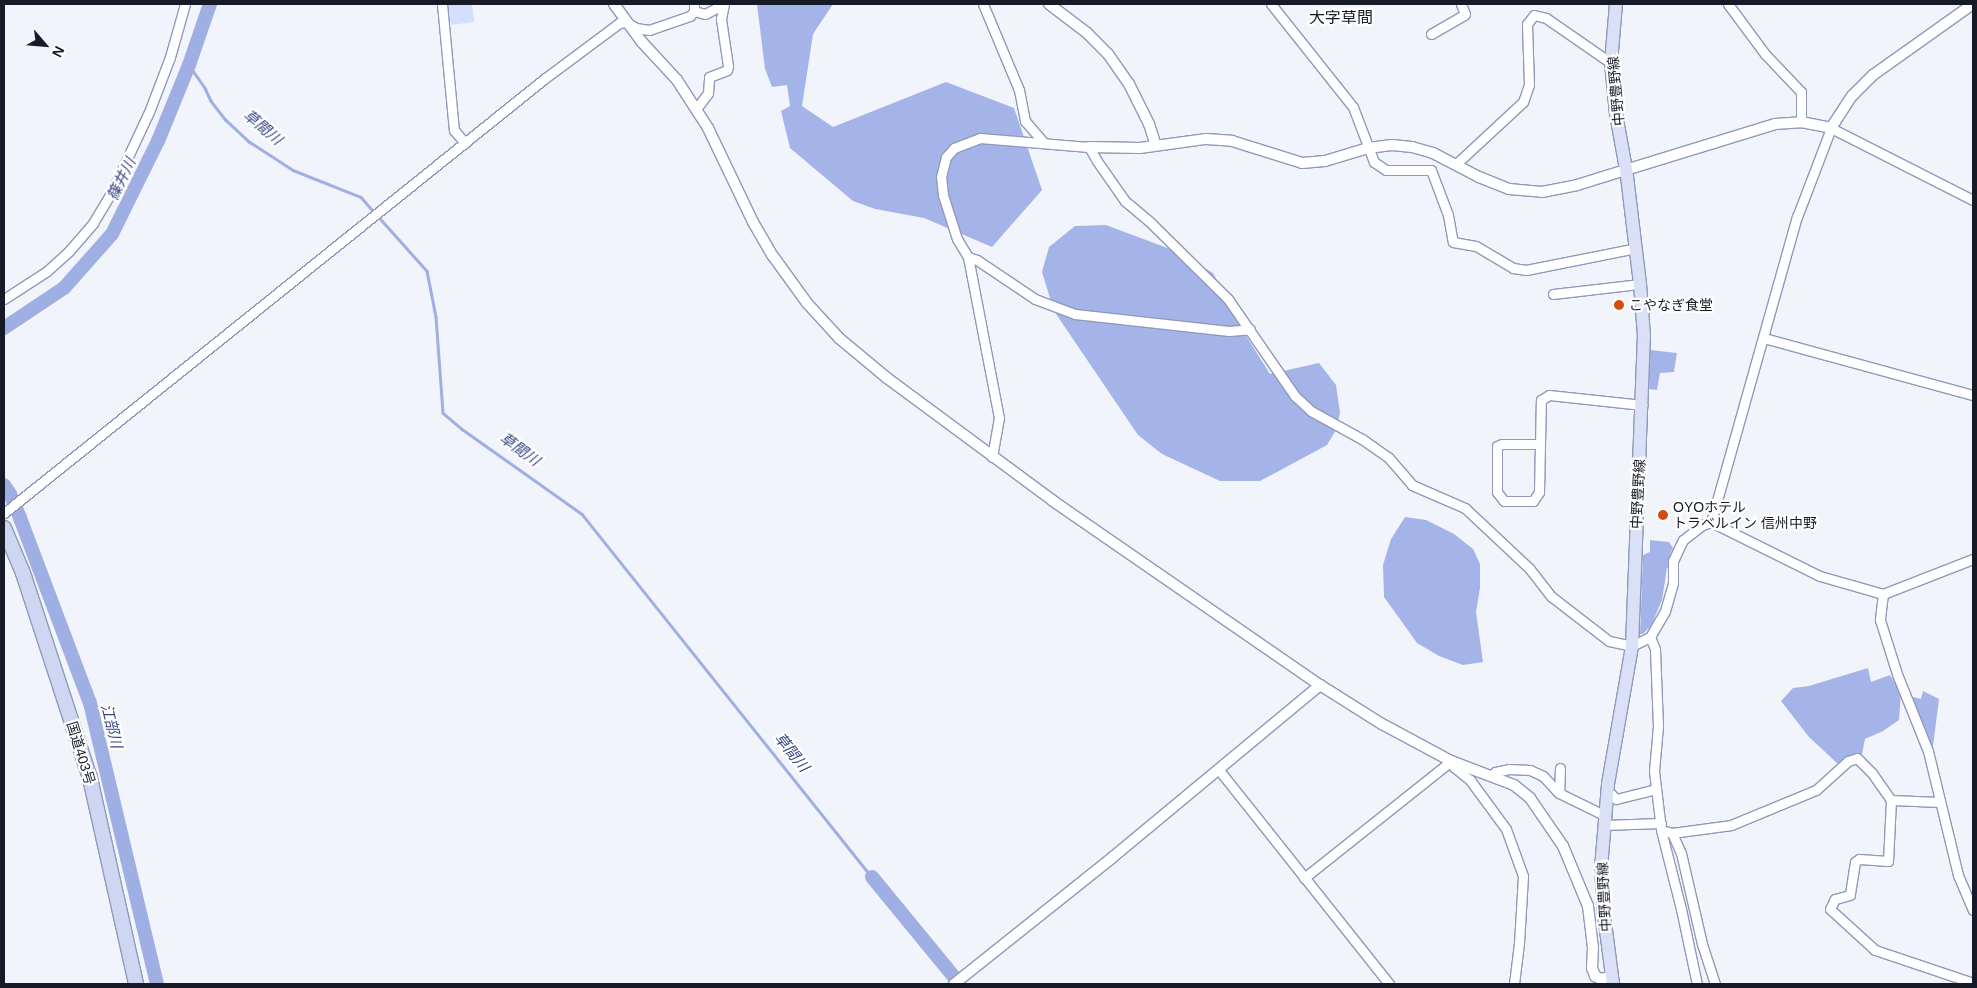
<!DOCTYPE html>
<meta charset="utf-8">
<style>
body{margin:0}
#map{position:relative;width:1977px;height:988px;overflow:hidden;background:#f2f4fc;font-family:Arial,"Noto Sans JP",sans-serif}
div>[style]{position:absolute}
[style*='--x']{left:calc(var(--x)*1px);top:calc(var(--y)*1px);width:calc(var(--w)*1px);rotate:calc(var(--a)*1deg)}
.green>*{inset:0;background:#d4defd}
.forest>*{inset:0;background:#a5b4e8}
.stream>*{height:2.5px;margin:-1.25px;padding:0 1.25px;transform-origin:1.25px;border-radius:1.25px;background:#a0afe3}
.river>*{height:14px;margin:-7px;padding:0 7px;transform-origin:7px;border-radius:7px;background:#a0afe3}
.roads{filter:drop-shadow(1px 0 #8f99ba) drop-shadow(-1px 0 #8f99ba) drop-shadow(0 1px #8f99ba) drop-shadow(0 -1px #8f99ba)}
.minor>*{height:9px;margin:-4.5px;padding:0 4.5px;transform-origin:4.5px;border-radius:4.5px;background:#fff}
.tertiary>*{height:10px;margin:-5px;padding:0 5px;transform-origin:5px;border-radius:5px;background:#fff}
.primary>*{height:12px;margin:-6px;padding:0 6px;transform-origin:6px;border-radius:6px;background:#dae0f5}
.trunk>*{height:14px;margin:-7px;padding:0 7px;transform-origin:7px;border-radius:7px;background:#ced6f2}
.dots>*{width:14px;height:14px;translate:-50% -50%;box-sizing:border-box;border:2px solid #fff;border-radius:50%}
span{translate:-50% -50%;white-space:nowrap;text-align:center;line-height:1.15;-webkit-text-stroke:4.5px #fff;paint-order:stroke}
.street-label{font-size:14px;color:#171b27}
.poi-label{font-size:14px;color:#171b27}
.left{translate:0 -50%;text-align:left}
.water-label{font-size:15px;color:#384685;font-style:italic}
.quarter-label{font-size:16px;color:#171b27}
.frame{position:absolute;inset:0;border:5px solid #171b27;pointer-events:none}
.north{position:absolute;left:20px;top:20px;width:50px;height:50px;-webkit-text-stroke:4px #fff;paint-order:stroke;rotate:117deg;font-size:14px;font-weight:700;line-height:20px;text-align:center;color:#171b27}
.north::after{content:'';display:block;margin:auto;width:18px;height:22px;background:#171b27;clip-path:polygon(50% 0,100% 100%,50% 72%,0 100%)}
</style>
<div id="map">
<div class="green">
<i style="clip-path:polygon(448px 4px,472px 4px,474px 22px,451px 25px)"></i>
</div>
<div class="forest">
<i style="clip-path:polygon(757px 4px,833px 4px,813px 34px,802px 106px,833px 127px,946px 82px,1014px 108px,1042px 190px,992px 247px,924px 218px,875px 209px,853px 201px,790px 148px,781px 111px,790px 106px,787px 85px,772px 87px,765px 69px)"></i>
<i style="clip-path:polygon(1106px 225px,1178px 252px,1213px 273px,1243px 331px,1270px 374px,1319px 363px,1336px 385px,1340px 413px,1336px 430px,1327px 445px,1260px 481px,1220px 481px,1162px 454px,1138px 435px,1054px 311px,1042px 272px,1049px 247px,1075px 226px)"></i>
<i style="clip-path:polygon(1650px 350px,1677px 353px,1674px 372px,1660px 373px,1657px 390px,1649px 389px)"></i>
<i style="clip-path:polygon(1405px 517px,1426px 520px,1454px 534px,1473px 549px,1480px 564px,1480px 588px,1476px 612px,1483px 662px,1463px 665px,1439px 656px,1417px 643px,1384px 597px,1383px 565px,1391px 539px)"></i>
<i style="clip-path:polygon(1650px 540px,1669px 542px,1673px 548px,1670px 554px,1671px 566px,1667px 568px,1662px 600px,1651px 626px,1643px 634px,1640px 634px,1643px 555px,1650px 552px)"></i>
<i style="clip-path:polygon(1868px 668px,1871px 682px,1890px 675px,1901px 693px,1899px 720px,1883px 731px,1865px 739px,1861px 759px,1849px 757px,1838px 764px,1809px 737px,1781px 701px,1793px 688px,1809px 686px)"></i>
<i style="clip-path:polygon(1923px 691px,1939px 699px,1933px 746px,1928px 748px,1913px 697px,1921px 699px)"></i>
</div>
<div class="stream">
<i style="--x:189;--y:65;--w:28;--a:55"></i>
<i style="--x:205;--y:88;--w:14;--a:65"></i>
<i style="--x:211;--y:101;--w:24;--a:52"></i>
<i style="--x:226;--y:120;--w:33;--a:43"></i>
<i style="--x:250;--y:142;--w:51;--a:33.1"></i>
<i style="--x:293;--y:170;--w:73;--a:21.7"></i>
<i style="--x:361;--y:197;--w:20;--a:49"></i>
<i style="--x:378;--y:216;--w:74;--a:48.3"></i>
<i style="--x:427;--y:271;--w:47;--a:78.9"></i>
<i style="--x:436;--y:317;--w:96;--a:85.8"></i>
<i style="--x:443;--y:413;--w:25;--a:40"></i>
<i style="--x:462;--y:429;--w:147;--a:35.3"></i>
<i style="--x:582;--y:514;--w:460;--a:51.4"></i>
</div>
<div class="river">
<i style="--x:4;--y:328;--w:72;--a:-33.7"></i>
<i style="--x:64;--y:288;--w:72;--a:-48.4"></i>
<i style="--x:112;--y:234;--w:104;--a:-63.7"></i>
<i style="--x:158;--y:141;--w:82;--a:-67.8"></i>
<i style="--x:189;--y:65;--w:65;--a:-71"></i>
<i style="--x:4;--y:485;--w:11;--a:56"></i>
<i style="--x:10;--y:494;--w:26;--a:67"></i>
<i style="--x:20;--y:518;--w:198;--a:69.3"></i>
<i style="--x:90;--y:703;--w:289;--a:76.6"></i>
<i style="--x:872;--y:877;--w:131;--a:50.6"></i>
</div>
<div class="roads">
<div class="minor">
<i style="--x:442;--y:4;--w:127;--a:84.6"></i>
<i style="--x:454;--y:130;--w:17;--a:50"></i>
<i style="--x:983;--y:4;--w:93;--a:67.3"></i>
<i style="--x:1019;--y:90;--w:32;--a:79"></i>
<i style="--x:1025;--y:121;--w:28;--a:49"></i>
<i style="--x:1271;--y:4;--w:132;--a:51.5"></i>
<i style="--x:1353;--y:107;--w:59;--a:69.1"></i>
<i style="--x:1374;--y:162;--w:14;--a:34"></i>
<i style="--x:1386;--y:170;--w:45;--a:0"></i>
<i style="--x:1431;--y:170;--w:48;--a:69.3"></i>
<i style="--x:1448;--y:215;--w:27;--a:80"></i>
<i style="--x:1453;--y:242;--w:23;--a:10"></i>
<i style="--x:1476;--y:246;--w:43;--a:30.7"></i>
<i style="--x:1513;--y:268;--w:13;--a:9"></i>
<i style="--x:1526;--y:270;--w:112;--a:-11.3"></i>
<i style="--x:1728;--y:4;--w:62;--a:53.5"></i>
<i style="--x:1765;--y:54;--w:52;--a:46.5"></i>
<i style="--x:1801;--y:92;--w:30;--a:90"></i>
<i style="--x:694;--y:11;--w:11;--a:15"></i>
<i style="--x:705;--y:14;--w:21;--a:-28"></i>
<i style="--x:1431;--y:34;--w:39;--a:-30"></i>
<i style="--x:1465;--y:14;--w:11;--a:-112"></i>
<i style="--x:696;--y:109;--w:20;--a:-53"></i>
<i style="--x:708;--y:93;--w:16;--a:-86"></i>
<i style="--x:709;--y:77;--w:19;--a:-21"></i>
<i style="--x:727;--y:70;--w:4;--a:-76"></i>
<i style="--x:728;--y:66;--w:48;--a:-98.5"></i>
<i style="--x:721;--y:19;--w:15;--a:-79"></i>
<i style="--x:1456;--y:164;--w:91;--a:-42.8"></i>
<i style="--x:1523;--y:102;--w:18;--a:-71"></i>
<i style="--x:1529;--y:85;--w:61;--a:-91.9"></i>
<i style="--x:1527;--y:24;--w:11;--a:-52"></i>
<i style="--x:1534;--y:15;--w:12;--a:14"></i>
<i style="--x:1546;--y:18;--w:79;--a:34.7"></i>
<i style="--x:968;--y:257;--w:9;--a:18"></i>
<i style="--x:977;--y:260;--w:70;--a:33.9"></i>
<i style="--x:1035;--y:299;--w:43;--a:20.6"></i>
<i style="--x:1075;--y:314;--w:155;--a:6.3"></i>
<i style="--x:1229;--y:331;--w:21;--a:-5"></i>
<i style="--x:1553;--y:294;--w:88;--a:-6.6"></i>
<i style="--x:4;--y:299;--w:51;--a:-33.1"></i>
<i style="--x:47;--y:271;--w:30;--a:-42"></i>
<i style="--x:69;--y:251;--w:37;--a:-49"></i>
<i style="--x:93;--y:223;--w:35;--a:-59"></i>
<i style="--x:111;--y:193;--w:89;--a:-64.9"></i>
<i style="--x:149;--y:112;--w:59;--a:-69.1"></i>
<i style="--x:170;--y:57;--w:55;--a:-74.2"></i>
<i style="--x:1764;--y:338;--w:217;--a:15.3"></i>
<i style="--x:1540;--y:444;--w:38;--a:180"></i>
<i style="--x:1502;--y:444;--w:5;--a:158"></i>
<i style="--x:1497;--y:446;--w:46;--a:90"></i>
<i style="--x:1497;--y:492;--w:11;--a:52"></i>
<i style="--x:1504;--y:501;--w:29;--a:0"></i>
<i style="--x:1533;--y:501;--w:11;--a:-56"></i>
<i style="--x:1539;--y:492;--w:92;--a:-88.8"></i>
<i style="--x:1541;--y:400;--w:9;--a:-32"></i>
<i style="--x:1549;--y:395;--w:94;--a:6.1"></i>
<i style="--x:992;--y:457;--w:40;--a:-80"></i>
<i style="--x:999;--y:418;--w:164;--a:-100.9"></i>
<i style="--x:968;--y:257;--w:21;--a:-121"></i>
<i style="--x:957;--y:239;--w:46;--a:-107.7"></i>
<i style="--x:943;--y:195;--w:18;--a:-96"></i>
<i style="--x:941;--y:177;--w:21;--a:-76"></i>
<i style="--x:946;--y:157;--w:12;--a:-48"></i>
<i style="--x:954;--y:148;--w:28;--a:-21"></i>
<i style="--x:980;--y:138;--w:109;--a:4.7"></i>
<i style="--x:1089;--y:147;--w:16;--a:60"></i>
<i style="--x:1097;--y:161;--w:49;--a:55"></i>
<i style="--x:1125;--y:201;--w:35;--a:40"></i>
<i style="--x:1152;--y:224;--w:107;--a:44.6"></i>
<i style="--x:1228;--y:299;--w:118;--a:55.4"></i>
<i style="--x:1295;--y:396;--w:22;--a:43"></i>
<i style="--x:1311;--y:411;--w:58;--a:28.8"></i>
<i style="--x:1362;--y:439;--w:32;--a:35"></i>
<i style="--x:1388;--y:457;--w:37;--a:49"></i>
<i style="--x:1412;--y:485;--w:58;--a:23.5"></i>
<i style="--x:1465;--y:508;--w:88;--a:43.2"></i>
<i style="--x:1529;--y:568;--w:37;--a:52"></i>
<i style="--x:1552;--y:597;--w:72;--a:37.7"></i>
<i style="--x:1609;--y:641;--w:24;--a:12"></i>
<i style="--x:1632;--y:646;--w:20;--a:-27"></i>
<i style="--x:1650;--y:637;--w:30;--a:-60"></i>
<i style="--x:1665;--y:611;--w:29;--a:-74"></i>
<i style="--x:1673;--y:583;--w:22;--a:-90"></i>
<i style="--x:1673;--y:561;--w:23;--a:-65"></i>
<i style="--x:1683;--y:540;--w:24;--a:-38"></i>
<i style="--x:1702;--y:525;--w:9;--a:-18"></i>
<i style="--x:1711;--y:522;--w:122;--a:26.4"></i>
<i style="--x:1820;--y:576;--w:66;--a:15.9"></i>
<i style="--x:1883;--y:594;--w:97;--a:-21.3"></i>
<i style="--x:4;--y:513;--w:693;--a:-38.79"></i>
<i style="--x:544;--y:79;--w:94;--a:-36.7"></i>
<i style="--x:619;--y:23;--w:7;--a:-8"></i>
<i style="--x:626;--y:22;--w:12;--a:31"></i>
<i style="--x:636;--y:28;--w:13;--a:9"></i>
<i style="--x:649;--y:30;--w:43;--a:-18.9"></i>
<i style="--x:690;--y:16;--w:6;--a:-51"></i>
<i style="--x:694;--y:11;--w:7;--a:-90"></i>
<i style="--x:1711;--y:522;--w:317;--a:-74.3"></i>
<i style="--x:1797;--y:217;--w:95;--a:-69.1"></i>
<i style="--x:1831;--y:128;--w:159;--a:26.9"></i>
<i style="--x:1883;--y:594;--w:26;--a:97"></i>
<i style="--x:1880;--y:620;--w:57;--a:72.5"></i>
<i style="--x:1897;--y:674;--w:83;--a:68.1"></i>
<i style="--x:1928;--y:751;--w:128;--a:76.4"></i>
<i style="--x:1958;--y:875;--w:38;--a:67"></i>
<i style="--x:1650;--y:637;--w:13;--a:67"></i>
<i style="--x:1655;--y:649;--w:77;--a:87.8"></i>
<i style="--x:1658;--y:726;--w:45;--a:95.1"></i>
<i style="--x:1654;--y:771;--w:59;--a:83.2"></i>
<i style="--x:1661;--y:830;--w:11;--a:15"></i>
<i style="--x:1672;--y:833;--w:60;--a:-7.7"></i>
<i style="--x:1731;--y:825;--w:92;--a:-22.4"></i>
<i style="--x:1816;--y:790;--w:43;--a:-42.2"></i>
<i style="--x:1848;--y:761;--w:9;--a:-18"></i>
<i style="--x:1857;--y:758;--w:21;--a:45"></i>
<i style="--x:1872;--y:773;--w:33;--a:55"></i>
<i style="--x:1891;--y:800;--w:61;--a:92.8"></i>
<i style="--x:1888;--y:861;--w:29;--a:-176"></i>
<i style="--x:1859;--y:859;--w:5;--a:143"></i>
<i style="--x:1855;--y:862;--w:33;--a:99"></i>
<i style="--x:1850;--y:895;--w:16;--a:165"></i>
<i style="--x:1835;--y:899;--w:11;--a:117"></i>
<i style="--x:1830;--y:909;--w:61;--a:42.3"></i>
<i style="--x:1875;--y:950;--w:100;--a:18.6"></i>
<i style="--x:1560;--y:768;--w:25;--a:92"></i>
<i style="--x:1559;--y:793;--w:50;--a:26.1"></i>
<i style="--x:1219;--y:770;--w:273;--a:51.5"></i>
<i style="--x:1492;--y:776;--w:5;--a:-53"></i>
<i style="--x:1495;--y:772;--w:14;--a:-12"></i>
<i style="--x:1509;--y:769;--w:21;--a:3"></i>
<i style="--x:1530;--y:770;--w:14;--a:25"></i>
<i style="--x:1543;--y:776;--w:23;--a:47"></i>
<i style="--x:1607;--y:790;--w:13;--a:45"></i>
<i style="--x:1616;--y:799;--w:41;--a:-14"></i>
<i style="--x:1891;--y:800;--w:49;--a:2.3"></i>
<i style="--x:1604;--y:825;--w:57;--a:-2"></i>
<i style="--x:1661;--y:830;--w:81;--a:75.8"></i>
<i style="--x:1681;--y:909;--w:77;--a:78"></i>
<i style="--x:1672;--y:833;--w:22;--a:66"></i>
<i style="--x:1681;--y:853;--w:93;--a:77"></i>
<i style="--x:1702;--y:944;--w:42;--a:72"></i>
<i style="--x:1304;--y:878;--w:188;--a:-38.5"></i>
<i style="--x:1451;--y:761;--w:7;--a:63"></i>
<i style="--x:1454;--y:767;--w:21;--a:39"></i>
<i style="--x:1470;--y:780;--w:61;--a:53.7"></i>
<i style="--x:1506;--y:829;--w:50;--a:70.1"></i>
<i style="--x:1523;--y:876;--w:67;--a:93.4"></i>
<i style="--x:1519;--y:943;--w:41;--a:97"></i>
</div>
<div class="tertiary">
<i style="--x:614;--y:4;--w:46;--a:53.9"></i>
<i style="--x:641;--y:41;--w:53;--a:47.3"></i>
<i style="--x:677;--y:80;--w:57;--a:57.1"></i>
<i style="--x:708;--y:128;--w:104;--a:64.4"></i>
<i style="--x:753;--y:222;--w:39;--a:60"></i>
<i style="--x:773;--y:256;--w:58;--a:54.1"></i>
<i style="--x:807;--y:303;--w:47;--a:47.6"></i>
<i style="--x:839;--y:338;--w:62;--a:39.8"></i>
<i style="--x:887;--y:378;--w:207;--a:36.5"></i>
<i style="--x:1053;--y:501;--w:324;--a:34.6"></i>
<i style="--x:1320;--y:685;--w:73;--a:32.2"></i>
<i style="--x:1382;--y:724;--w:78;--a:28.2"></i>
<i style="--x:1451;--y:761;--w:67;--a:20.9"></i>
<i style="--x:1514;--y:785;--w:21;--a:39"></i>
<i style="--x:1530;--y:798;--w:58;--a:55.5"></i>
<i style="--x:1563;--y:846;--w:65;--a:67.4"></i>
<i style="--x:1588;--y:906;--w:42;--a:83.2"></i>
<i style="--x:1593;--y:948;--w:20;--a:93"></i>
<i style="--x:1592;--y:968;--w:9;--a:69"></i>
<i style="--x:1595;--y:976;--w:7;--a:27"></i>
<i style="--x:1601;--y:979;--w:11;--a:-15"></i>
<i style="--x:1049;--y:4;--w:48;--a:37.3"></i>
<i style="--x:1087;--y:33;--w:30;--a:45"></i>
<i style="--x:1108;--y:54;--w:37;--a:55"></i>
<i style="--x:1129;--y:84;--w:45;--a:63.4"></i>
<i style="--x:1149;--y:124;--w:22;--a:72"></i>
<i style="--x:1089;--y:147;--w:51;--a:1.1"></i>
<i style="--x:1140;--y:148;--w:67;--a:-7.8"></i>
<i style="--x:1206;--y:139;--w:26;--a:4"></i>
<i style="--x:1232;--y:141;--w:73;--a:17.4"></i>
<i style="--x:1302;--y:163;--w:23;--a:-5"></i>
<i style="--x:1325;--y:161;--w:45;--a:-16.8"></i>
<i style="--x:1368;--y:148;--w:24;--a:-7"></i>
<i style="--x:1392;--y:145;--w:20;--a:6"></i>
<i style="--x:1412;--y:147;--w:22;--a:16"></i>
<i style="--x:1433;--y:153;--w:52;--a:27.6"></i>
<i style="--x:1479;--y:177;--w:32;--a:22"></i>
<i style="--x:1509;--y:189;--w:33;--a:5"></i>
<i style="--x:1542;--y:192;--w:36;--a:-11"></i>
<i style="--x:1577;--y:185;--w:207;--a:-17.1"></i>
<i style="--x:1775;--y:124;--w:26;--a:-4"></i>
<i style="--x:1801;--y:122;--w:31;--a:11"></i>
<i style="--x:1831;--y:128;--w:38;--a:-57"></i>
<i style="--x:1852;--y:96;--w:30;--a:-45"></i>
<i style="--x:1873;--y:75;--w:123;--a:-35.4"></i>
<i style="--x:954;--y:984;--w:203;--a:-38.6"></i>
<i style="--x:1113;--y:857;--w:269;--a:-39.7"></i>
</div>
<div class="primary">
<i style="--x:1613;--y:984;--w:70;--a:-97.4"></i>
<i style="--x:1604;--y:915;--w:47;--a:-93.7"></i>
<i style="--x:1601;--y:868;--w:84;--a:-85.2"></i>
<i style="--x:1608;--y:784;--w:140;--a:-80.1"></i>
<i style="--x:1632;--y:646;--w:310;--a:-87.8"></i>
<i style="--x:1644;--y:336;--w:52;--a:-94.4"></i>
<i style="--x:1640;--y:284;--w:116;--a:-96.9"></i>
<i style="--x:1626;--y:169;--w:56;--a:-100.3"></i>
<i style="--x:1616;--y:114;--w:51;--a:-95.6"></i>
<i style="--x:1611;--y:63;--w:59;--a:-85.2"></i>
</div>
<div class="trunk">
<i style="--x:4;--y:528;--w:49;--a:67.1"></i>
<i style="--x:23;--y:573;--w:216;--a:71.9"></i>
<i style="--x:90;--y:778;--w:211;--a:77.4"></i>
</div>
</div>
<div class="dots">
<i style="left:1619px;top:305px;background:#d34d12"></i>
<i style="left:1663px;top:515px;background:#d34d12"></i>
</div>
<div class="street-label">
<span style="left:1616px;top:91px;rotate:-95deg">中野豊野線</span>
<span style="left:1638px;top:494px;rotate:-87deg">中野豊野線</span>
<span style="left:81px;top:753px;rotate:73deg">国道403号</span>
<span style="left:1604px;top:897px;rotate:-93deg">中野豊野線</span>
</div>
<div class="poi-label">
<span class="left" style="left:1629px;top:305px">こやなぎ食堂</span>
<span class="left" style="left:1673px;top:515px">OYOホテル<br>トラベルイン 信州中野</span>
</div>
<div class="water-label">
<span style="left:263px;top:127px;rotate:40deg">草間川</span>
<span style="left:121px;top:179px;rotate:-64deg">篠井川</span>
<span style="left:520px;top:449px;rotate:36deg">草間川</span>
<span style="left:112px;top:726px;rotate:76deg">江部川</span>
<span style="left:792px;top:752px;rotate:51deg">草間川</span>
</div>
<div class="quarter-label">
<span style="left:1341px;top:18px">大字草間</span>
</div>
<div class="frame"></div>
<div class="north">N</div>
</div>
